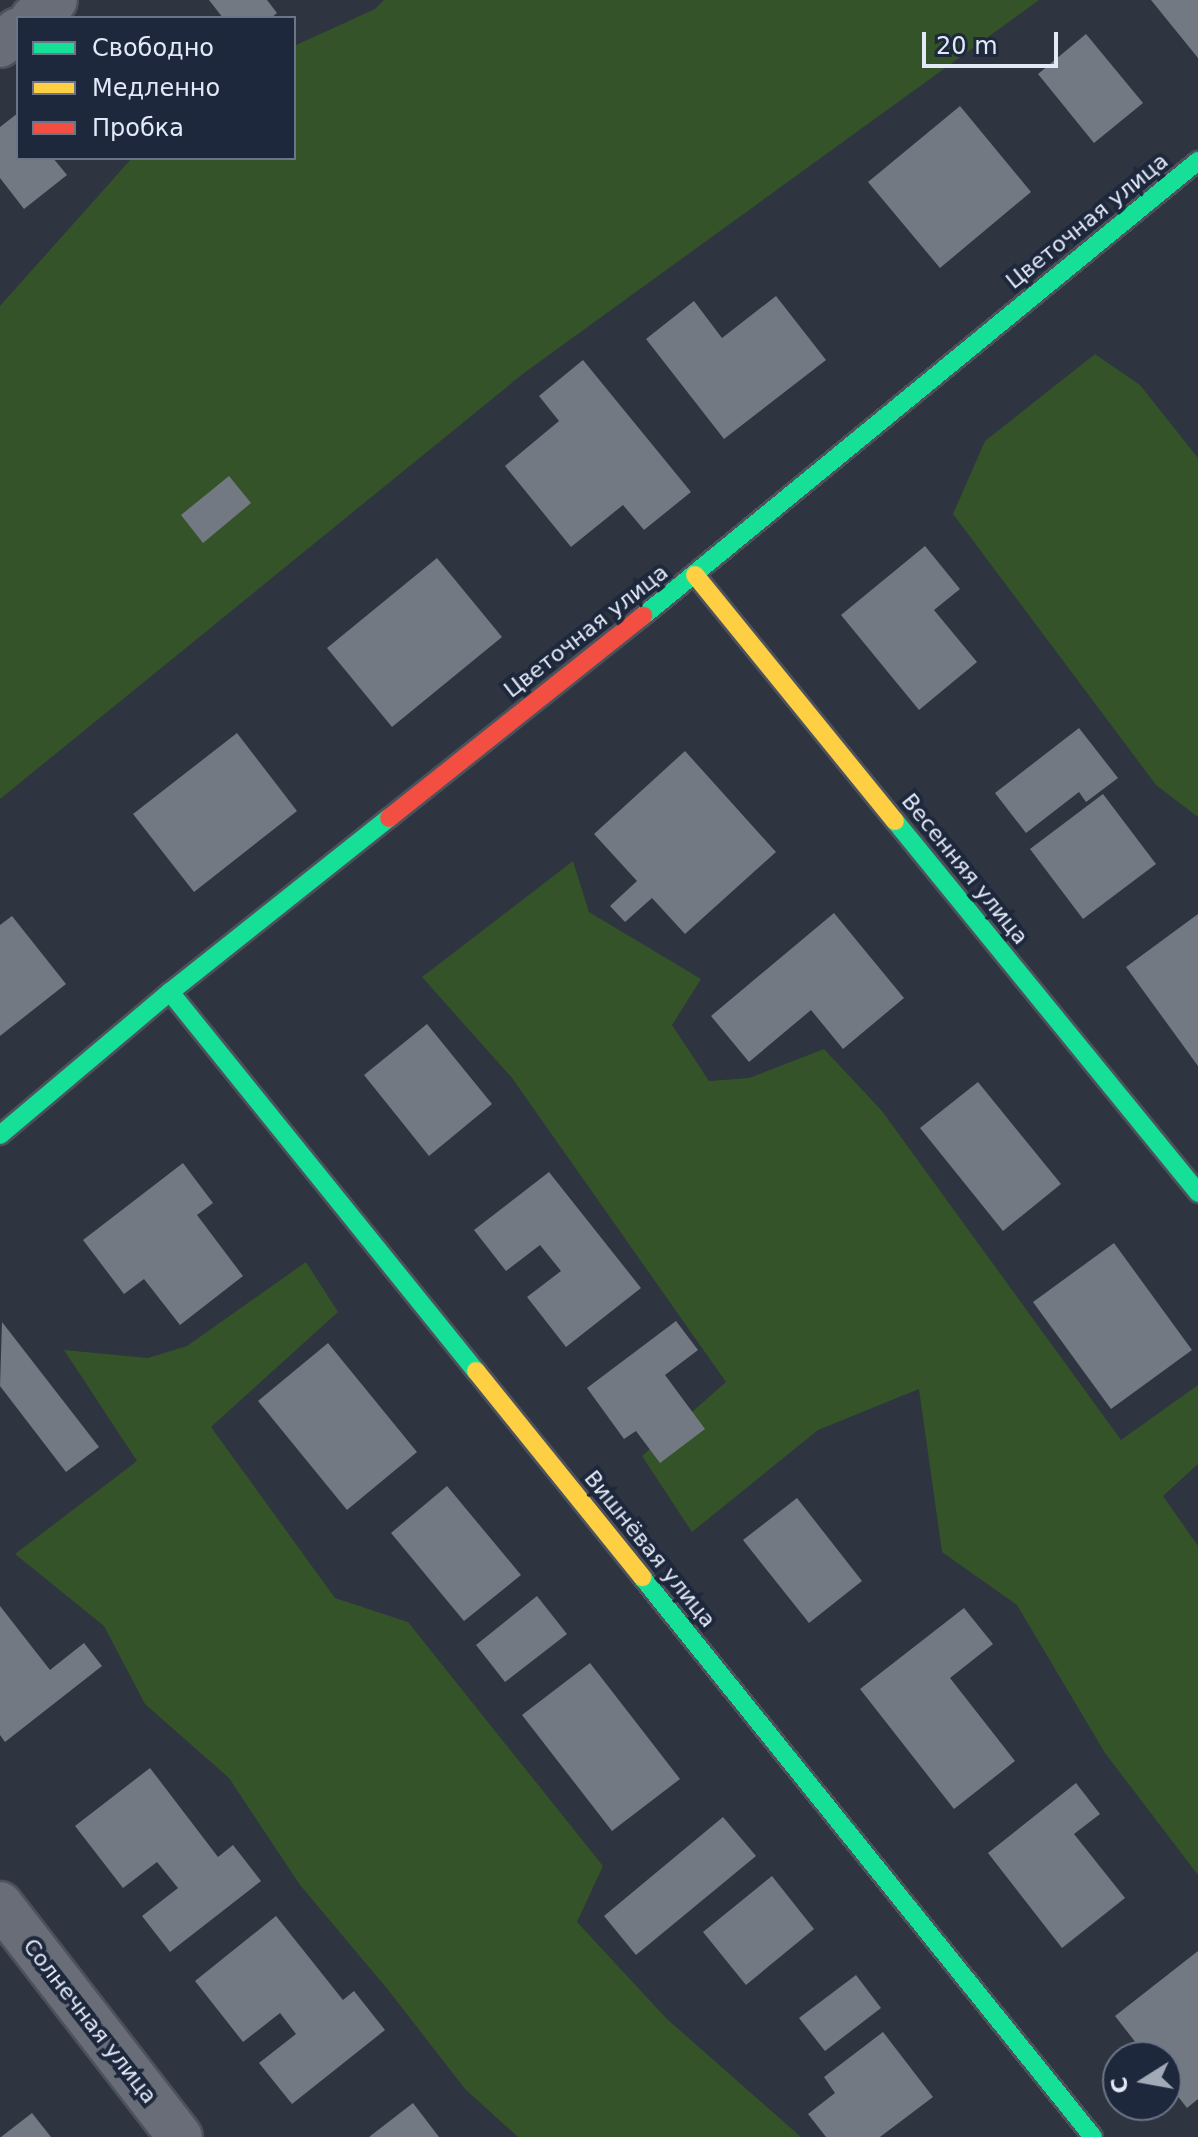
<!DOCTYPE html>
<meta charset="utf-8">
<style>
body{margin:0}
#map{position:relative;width:1198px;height:2137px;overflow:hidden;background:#2e3440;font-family:"DejaVu Sans",sans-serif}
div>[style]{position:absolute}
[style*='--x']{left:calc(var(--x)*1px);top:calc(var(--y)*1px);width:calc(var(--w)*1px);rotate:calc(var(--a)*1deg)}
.green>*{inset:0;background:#345329}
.building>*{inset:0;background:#737983}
.roads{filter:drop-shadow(2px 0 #4c525c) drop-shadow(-2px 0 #4c525c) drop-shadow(0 2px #4c525c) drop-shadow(0 -2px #4c525c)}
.street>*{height:44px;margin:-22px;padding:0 22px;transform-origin:22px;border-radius:22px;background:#696d77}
.fast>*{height:18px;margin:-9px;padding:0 9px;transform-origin:9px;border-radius:9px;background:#16e098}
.slow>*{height:18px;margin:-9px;padding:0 9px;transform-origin:9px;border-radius:9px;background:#ffcf43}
.jam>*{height:18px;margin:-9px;padding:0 9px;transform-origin:9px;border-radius:9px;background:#f24e42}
span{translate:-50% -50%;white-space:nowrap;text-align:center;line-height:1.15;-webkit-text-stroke:8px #1e283c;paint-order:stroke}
.street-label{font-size:22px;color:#e2e9f7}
.legend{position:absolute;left:16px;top:16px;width:280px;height:144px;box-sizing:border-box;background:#1e283c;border:2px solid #6c7587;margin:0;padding:10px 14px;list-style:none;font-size:24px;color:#e2e9f7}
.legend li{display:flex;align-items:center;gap:16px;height:40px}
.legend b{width:40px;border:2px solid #6c7587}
.north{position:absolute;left:1102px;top:2041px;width:80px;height:80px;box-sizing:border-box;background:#1e283c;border:2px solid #6c7587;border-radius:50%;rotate:259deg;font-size:22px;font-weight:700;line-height:32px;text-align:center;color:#e2e9f7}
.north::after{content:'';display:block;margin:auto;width:28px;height:36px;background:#a3aab7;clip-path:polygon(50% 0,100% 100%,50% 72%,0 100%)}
.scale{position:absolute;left:922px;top:32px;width:136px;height:36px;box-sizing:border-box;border:4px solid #e2e9f7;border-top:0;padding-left:10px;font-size:24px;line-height:28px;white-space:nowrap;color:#e2e9f7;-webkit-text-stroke:6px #1e283c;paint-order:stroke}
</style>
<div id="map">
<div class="green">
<i style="clip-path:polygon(384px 0,1039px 0,524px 373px,0 799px,0 306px,132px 158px,294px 158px,294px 46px,375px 9px)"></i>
<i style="clip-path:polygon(1095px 354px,1140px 385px,1198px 458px,1198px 817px,1156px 785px,953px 514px,985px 441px)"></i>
<i style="clip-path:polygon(573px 861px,589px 912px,701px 979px,672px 1025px,709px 1081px,749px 1078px,824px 1049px,882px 1111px,1121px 1440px,1198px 1385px,1198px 1464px,1163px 1496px,1198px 1546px,1198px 1875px,1105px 1753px,1017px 1605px,942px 1552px,919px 1389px,818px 1430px,692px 1532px,642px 1456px,726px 1382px,512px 1078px,422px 977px)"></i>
<i style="clip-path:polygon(306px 1262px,338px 1312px,211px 1427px,335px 1598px,408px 1622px,603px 1866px,577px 1922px,667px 2019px,801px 2137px,518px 2137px,465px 2089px,389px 1991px,300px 1885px,229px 1778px,145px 1704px,104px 1626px,15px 1554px,137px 1461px,64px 1350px,148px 1358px,187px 1346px)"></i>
</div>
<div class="building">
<i style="clip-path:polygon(209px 0,267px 0,277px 13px,271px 18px,223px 18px)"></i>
<i style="clip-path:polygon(1151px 0,1198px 0,1198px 58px)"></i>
<i style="clip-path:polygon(1086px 34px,1143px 103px,1094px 143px,1038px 74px)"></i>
<i style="clip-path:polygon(960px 106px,1031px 192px,940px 268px,868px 182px)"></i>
<i style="clip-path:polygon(18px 113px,18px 158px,53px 158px,67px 175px,24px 209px,0 178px,0 127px)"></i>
<i style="clip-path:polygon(776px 296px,826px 360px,724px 439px,646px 339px,694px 301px,722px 338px)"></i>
<i style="clip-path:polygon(583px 360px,691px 492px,644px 530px,623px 505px,571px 547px,505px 466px,559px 421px,539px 396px)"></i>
<i style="clip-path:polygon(229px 476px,251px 503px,203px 543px,181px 515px)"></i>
<i style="clip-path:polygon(925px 546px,960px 589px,934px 610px,977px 662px,919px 710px,841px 615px)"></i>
<i style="clip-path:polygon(437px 558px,502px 637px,392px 727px,327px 648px)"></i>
<i style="clip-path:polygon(1079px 728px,1118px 778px,1086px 802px,1079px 792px,1026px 833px,995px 793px)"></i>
<i style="clip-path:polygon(237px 733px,297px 811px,194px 892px,133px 814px)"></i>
<i style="clip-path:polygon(685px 751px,776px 852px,685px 934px,652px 898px,625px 922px,610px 906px,637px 881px,594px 834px)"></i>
<i style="clip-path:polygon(1103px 794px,1156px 864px,1083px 919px,1030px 849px)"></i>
<i style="clip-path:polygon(834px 913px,904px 998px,843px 1049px,811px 1010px,749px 1062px,711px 1016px)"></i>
<i style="clip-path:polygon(1198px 914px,1198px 1066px,1126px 967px)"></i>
<i style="clip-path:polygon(12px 916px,66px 984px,0 1036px,0 925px)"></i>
<i style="clip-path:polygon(427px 1024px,492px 1104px,429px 1156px,364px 1075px)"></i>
<i style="clip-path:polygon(978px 1082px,1061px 1184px,1003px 1231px,920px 1128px)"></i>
<i style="clip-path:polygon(183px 1163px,213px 1203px,197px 1215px,243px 1276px,180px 1325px,144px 1279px,124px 1294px,83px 1240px)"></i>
<i style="clip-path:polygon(549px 1172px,641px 1288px,566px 1347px,527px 1297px,561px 1271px,540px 1245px,506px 1271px,474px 1230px)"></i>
<i style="clip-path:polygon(1114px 1243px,1192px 1350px,1111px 1409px,1033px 1302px)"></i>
<i style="clip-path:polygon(676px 1321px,698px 1350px,665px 1375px,705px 1429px,660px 1463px,636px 1431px,624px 1439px,587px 1388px)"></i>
<i style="clip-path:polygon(2px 1322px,99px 1447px,66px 1472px,0 1386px)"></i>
<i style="clip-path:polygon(328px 1343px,417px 1452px,347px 1510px,258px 1401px)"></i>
<i style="clip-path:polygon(447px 1486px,521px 1575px,464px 1621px,391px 1533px)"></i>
<i style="clip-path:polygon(797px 1498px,862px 1581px,809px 1623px,743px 1540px)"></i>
<i style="clip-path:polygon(537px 1596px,567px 1634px,505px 1682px,476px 1645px)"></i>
<i style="clip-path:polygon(0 1606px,50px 1670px,84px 1643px,102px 1666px,5px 1742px,0 1735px)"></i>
<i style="clip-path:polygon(964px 1608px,993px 1644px,950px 1678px,1015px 1761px,954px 1809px,860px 1689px)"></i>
<i style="clip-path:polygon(590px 1663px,680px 1779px,612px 1831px,522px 1715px)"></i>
<i style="clip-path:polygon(150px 1768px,218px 1857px,233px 1845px,261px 1881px,170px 1952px,142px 1916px,178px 1888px,157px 1862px,123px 1888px,75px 1826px)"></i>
<i style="clip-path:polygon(1076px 1783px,1100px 1814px,1074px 1834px,1125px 1898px,1062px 1948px,988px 1853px)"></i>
<i style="clip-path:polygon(723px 1817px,756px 1856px,636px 1955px,604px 1916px)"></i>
<i style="clip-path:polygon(772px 1876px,814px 1929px,746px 1985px,703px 1932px)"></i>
<i style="clip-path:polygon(276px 1916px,343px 2000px,354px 1991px,385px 2030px,292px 2104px,259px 2063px,296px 2034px,280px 2013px,243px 2042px,195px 1981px)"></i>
<i style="clip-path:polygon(1198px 1951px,1198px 2099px,1187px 2108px,1166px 2081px,1166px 2057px,1147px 2057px,1115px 2016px)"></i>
<i style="clip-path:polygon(856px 1975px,881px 2008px,825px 2051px,799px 2018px)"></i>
<i style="clip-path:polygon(883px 2032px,933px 2097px,880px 2137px,826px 2137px,808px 2114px,835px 2093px,824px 2077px)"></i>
<i style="clip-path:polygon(413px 2103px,439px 2137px,369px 2137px)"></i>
<i style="clip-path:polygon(32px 2113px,51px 2137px,1px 2137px)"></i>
</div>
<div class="roads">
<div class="street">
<i style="--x:33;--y:18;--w:28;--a:-39"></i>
<i style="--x:0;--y:45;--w:23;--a:-40"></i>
<i style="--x:0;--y:1904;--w:294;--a:52.3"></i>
</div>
<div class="fast">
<i style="--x:643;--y:616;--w:718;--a:-39.35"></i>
<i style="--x:895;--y:821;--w:480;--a:50.8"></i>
<i style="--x:170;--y:992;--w:487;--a:51.1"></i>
<i style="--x:0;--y:1135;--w:222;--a:-40.1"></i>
<i style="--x:170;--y:992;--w:280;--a:-38.5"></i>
<i style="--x:642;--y:1577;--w:719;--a:51.15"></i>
</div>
<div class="slow">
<i style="--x:695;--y:575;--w:317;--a:50.9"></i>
<i style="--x:476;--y:1371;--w:265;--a:51.1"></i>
</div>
<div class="jam">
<i style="--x:389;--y:818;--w:325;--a:-38.5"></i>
</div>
</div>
<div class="street-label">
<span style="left:1087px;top:221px;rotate:-39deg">Цветочная улица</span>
<span style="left:586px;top:631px;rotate:-38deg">Цветочная улица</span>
<span style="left:965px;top:869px;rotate:51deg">Весенняя улица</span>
<span style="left:650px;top:1549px;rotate:51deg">Вишнёвая улица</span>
<span style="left:90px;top:2021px;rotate:52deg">Солнечная улица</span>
</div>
<ul class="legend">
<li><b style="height:10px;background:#16e098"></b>Свободно</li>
<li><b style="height:10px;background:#ffcf43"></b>Медленно</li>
<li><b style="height:10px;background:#f24e42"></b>Пробка</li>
</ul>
<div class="north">С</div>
<div class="scale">20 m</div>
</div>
